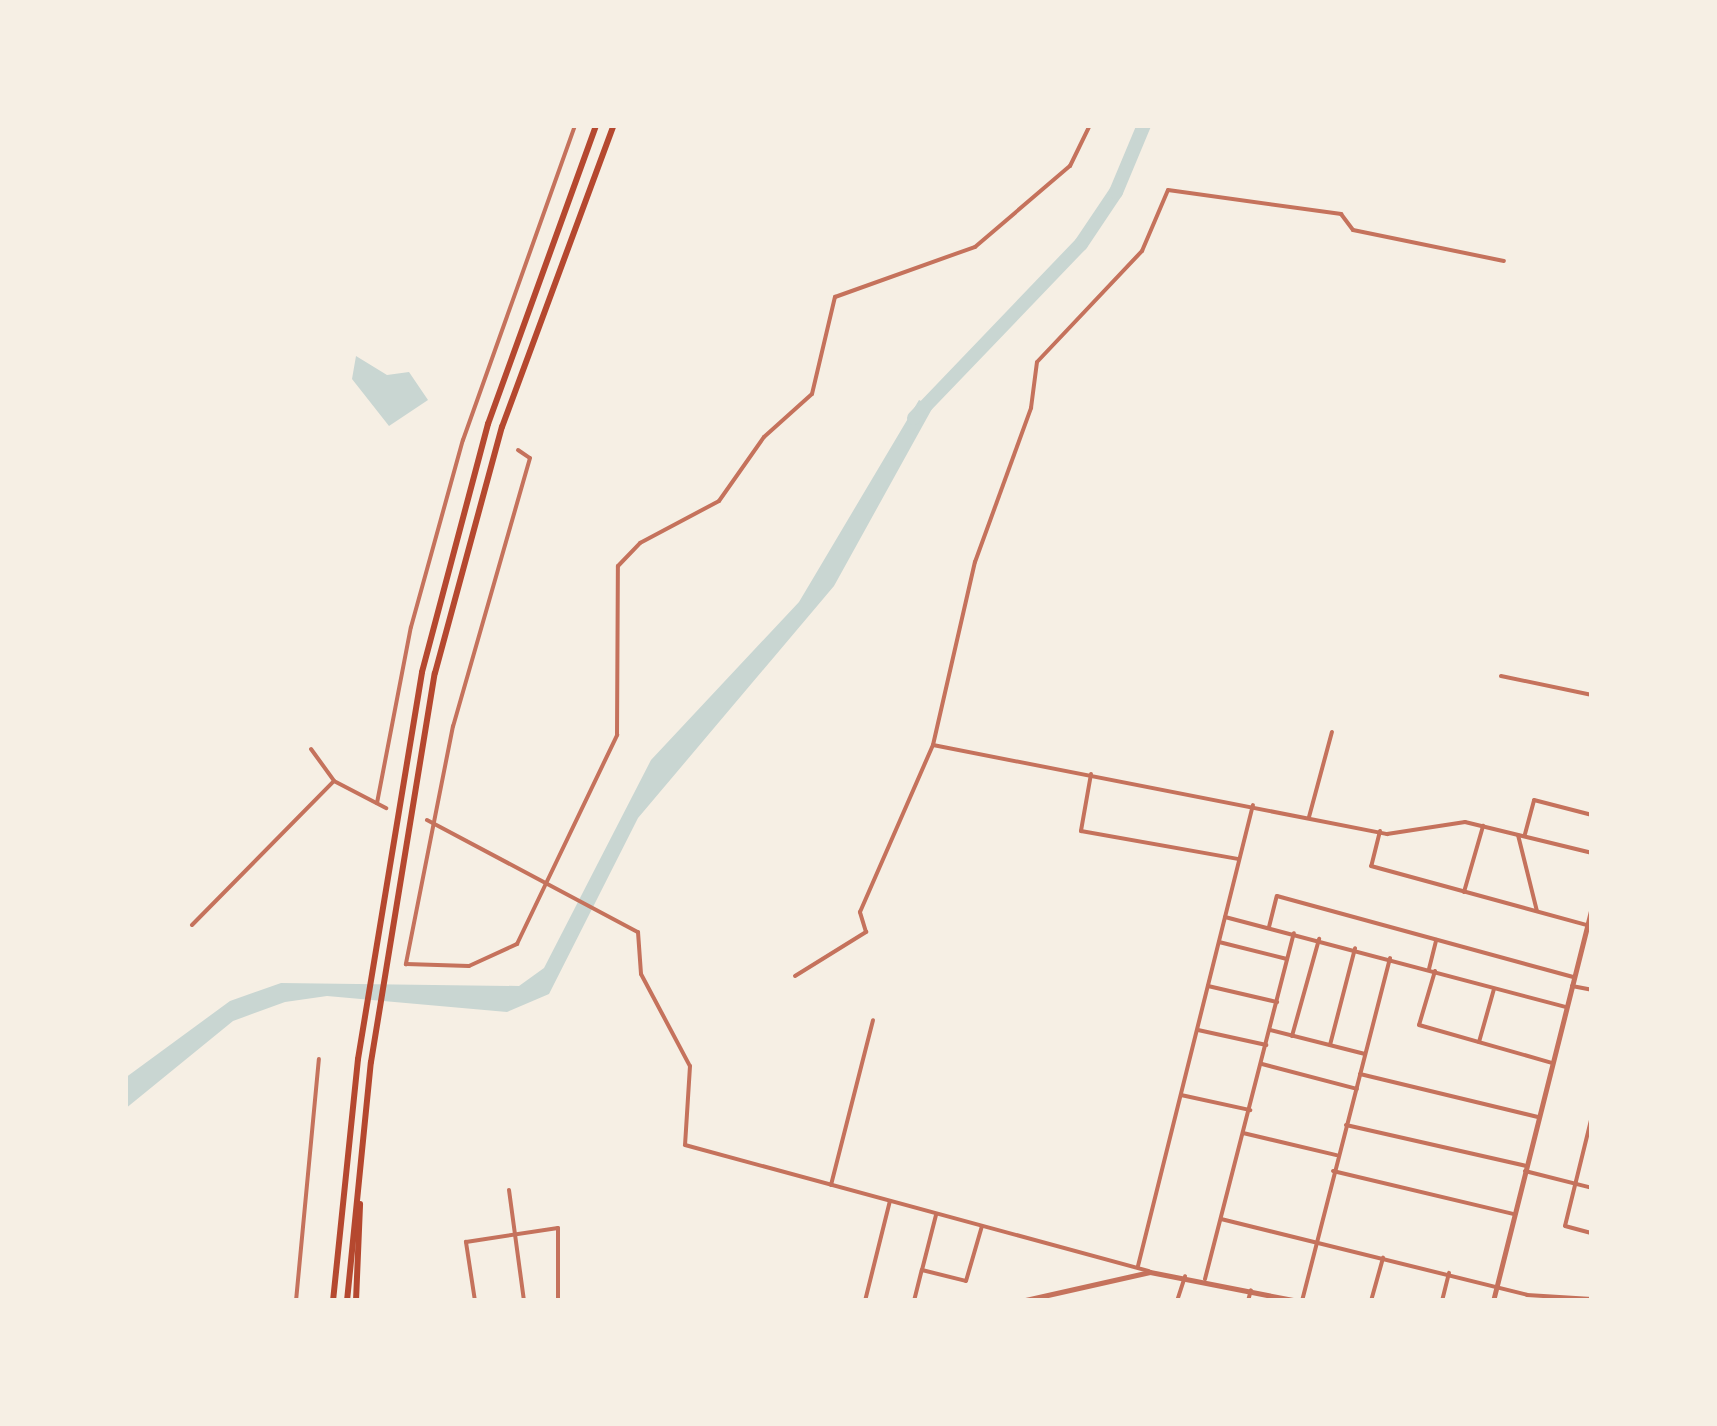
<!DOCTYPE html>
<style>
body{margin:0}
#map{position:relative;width:1717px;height:1426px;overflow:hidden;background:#f6efe4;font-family:"DejaVu Sans",sans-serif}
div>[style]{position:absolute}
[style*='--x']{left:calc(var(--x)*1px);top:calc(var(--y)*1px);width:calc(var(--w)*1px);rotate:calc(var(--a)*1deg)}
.water>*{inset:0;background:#c9d6d2}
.river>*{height:14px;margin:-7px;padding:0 7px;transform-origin:7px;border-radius:7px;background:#c9d6d2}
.minor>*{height:4px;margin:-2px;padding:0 2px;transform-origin:2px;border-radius:2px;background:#c5725c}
.tertiary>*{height:5px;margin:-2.5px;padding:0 2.5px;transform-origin:2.5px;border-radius:2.5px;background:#c5725c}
.motorway>*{height:6px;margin:-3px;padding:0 3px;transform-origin:3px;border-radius:3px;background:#b5482f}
span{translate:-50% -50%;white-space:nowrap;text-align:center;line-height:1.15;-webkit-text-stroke:8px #f6efe4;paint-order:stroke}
.frame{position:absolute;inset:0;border:128px solid #f6efe4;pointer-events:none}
</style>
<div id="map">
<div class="water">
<i style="clip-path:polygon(356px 356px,387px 375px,409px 372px,428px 400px,389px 426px,352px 379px)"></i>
<i style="clip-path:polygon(919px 400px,933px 407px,834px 586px,638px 818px,549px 994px,507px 1012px,327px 996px,285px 1002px,233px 1021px,125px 1109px,125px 1078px,230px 1001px,281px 983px,519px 986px,544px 968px,651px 760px,799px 602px)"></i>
</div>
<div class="river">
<i style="--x:914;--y:418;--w:241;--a:-46.2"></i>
<i style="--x:1081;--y:244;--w:63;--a:-56.1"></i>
<i style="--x:1116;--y:192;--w:73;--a:-67.3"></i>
</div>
<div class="minor">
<i style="--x:518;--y:450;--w:14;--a:34"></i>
<i style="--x:530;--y:458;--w:279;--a:106"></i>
<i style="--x:453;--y:726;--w:243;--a:101.2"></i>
<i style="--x:406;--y:964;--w:63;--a:1.8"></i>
<i style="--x:469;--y:966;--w:53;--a:-24.6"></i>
<i style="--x:517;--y:944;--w:232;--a:-64.4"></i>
<i style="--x:617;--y:735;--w:169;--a:-89.7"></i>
<i style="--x:618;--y:566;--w:32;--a:-46"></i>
<i style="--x:640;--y:543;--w:89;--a:-28"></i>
<i style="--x:719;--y:501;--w:78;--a:-54.9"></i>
<i style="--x:764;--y:437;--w:64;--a:-41.9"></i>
<i style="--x:812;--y:394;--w:100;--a:-76.7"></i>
<i style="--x:835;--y:297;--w:149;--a:-19.7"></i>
<i style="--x:975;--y:247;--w:125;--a:-40.5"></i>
<i style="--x:1070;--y:166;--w:46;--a:-64"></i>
<i style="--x:1501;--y:676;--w:93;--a:11.8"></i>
<i style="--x:933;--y:745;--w:463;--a:11.1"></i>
<i style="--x:1387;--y:834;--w:79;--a:-8.7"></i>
<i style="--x:1465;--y:822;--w:131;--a:13.7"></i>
<i style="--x:311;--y:749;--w:39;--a:54"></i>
<i style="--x:334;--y:781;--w:59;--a:27.4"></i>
<i style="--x:1091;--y:774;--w:58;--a:100"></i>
<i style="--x:1081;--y:831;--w:159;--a:10.1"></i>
<i style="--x:377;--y:803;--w:179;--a:-79.1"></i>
<i style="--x:411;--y:627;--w:194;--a:-74.5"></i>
<i style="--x:463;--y:440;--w:334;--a:-70.4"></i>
<i style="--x:1309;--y:817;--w:88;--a:-74.9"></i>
<i style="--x:427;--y:820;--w:239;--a:28"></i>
<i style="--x:638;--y:932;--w:42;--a:85.9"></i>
<i style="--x:641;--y:974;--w:104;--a:62"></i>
<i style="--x:690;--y:1066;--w:79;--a:93.6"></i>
<i style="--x:685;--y:1145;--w:481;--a:15.2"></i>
<i style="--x:1380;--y:831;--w:36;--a:104"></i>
<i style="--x:1371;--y:866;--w:224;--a:15.3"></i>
<i style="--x:1525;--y:834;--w:35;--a:-75"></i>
<i style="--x:1534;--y:800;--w:60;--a:14.5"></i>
<i style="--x:1518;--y:835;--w:78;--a:76"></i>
<i style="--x:1464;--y:892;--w:69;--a:-73.9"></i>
<i style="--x:1225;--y:917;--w:353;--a:14.8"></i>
<i style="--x:192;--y:925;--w:202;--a:-45.4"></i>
<i style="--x:1269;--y:927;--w:32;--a:-76"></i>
<i style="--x:1277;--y:896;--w:308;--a:15.3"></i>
<i style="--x:1219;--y:942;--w:70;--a:14"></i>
<i style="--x:1429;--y:969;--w:30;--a:-76"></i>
<i style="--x:1435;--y:971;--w:56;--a:106.5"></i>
<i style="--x:1419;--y:1025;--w:138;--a:15.9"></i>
<i style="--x:795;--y:976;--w:84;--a:-31.8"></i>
<i style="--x:866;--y:932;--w:21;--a:-107"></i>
<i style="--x:860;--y:912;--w:182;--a:-66.4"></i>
<i style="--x:933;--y:745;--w:188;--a:-77.1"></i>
<i style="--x:975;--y:562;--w:164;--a:-70"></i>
<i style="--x:1031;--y:408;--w:46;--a:-82.6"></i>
<i style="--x:1037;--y:362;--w:153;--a:-46.6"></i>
<i style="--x:1142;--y:251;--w:66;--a:-66.9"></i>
<i style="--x:1168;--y:190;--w:175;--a:7.9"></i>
<i style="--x:1341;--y:214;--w:20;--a:53"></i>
<i style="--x:1353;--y:230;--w:154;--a:11.6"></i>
<i style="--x:1208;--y:986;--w:71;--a:13.1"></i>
<i style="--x:1572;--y:986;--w:20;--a:11"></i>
<i style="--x:1198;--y:1030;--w:70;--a:12.4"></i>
<i style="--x:1270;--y:1030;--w:98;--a:14.2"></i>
<i style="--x:1292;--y:1036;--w:101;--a:-74.4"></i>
<i style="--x:1479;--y:1042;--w:55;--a:-74.2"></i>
<i style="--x:1330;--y:1045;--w:100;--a:-75.5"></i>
<i style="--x:1262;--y:1064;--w:98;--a:14.7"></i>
<i style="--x:1360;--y:1074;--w:183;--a:13.6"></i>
<i style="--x:1181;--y:1095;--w:71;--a:12.3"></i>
<i style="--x:1592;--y:1116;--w:113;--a:103.8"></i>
<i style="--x:1565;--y:1226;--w:28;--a:15"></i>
<i style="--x:1346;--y:1125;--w:186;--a:12.8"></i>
<i style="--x:1243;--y:1133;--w:96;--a:13.3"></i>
<i style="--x:1333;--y:1171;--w:185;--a:13.4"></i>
<i style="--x:1525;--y:1171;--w:69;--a:14.2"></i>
<i style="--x:831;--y:1185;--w:170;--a:-75.7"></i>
<i style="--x:509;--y:1190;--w:112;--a:82.3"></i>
<i style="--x:936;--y:1215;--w:57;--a:104.3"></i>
<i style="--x:922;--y:1270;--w:45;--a:14"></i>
<i style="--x:966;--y:1281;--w:57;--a:-73.8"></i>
<i style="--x:1221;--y:1219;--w:315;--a:13.9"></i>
<i style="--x:1527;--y:1295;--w:65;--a:3.5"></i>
<i style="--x:1138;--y:1266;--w:475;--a:-76"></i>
<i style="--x:1205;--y:1279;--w:357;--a:-75.6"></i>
<i style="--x:296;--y:1301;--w:243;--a:-84.6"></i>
<i style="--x:475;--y:1301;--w:60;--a:-98.7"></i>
<i style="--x:466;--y:1242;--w:93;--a:-8.7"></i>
<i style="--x:558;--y:1228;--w:73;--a:90"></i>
<i style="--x:865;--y:1301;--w:103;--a:-76"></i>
<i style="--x:914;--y:1301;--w:32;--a:-76"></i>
<i style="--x:1177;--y:1301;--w:26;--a:-72"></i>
<i style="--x:1248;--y:1301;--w:11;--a:-75"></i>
<i style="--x:1302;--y:1301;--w:354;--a:-75.6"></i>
<i style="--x:1371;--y:1301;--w:45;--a:-74.4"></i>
<i style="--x:1442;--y:1301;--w:29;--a:-76"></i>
</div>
<div class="tertiary">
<i style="--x:1021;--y:1301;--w:132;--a:-12.7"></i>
<i style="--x:1150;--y:1272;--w:151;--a:11.1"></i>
<i style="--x:1493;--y:1301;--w:406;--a:-75.9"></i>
</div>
<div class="motorway">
<i style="--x:333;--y:1301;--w:243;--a:-84.1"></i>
<i style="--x:358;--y:1059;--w:392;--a:-80.6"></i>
<i style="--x:422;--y:672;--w:257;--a:-75.1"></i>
<i style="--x:488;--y:424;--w:318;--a:-70.1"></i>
<i style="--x:347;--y:1301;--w:240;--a:-84.3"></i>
<i style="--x:371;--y:1062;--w:394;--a:-80.7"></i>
<i style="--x:435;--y:673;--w:255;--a:-74.8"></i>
<i style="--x:502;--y:427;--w:322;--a:-69.7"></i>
<i style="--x:356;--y:1301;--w:97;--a:-87.6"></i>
</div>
<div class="frame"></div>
</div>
